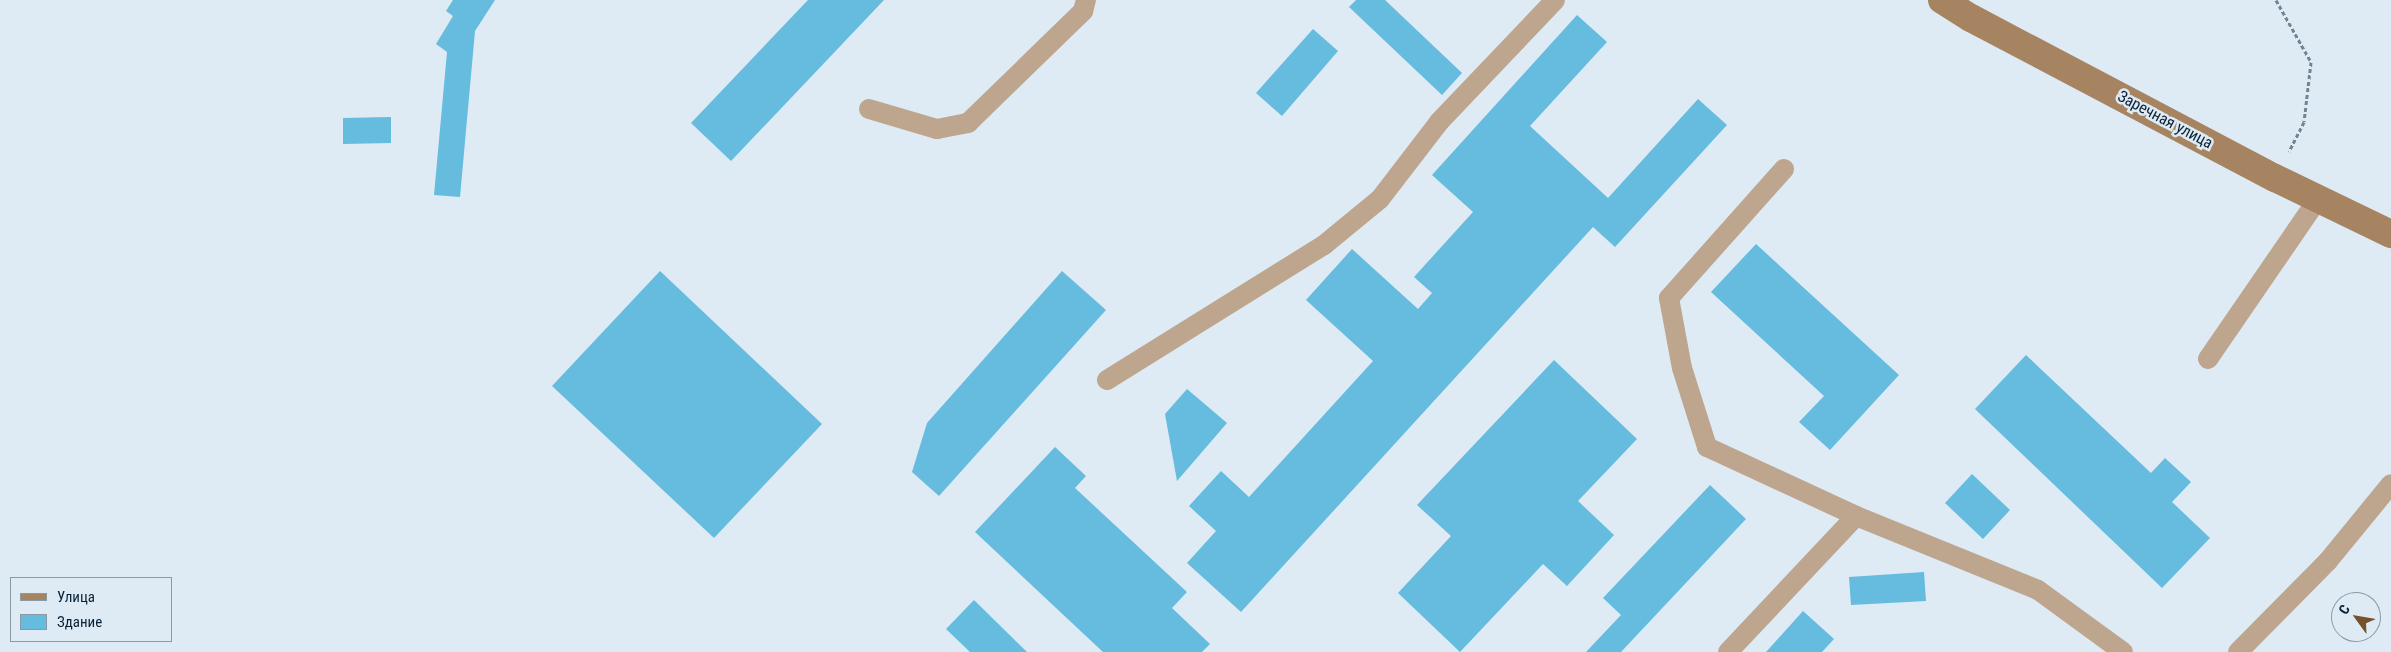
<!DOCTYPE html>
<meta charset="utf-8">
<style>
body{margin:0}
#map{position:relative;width:2391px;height:652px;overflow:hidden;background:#deeaf4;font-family:"Roboto Condensed",sans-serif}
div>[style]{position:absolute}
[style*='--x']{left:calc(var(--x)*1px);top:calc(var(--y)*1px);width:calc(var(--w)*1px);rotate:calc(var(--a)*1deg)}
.building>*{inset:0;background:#65bcdf}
.path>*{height:3px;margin-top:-1.5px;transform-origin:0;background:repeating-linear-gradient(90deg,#728492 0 4px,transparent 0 6.5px)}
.lane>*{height:20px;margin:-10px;padding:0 10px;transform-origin:10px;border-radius:10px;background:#bda58e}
.secondary>*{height:28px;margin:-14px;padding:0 14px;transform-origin:14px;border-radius:14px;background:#a78461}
span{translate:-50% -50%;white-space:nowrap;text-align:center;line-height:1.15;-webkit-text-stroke:5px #deeaf4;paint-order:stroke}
.street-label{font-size:16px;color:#092134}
.legend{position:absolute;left:10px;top:577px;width:162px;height:65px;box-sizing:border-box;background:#deeaf4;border:1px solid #899aa7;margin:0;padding:6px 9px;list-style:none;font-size:15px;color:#092134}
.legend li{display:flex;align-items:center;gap:10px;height:25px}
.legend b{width:25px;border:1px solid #899aa7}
.north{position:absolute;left:2331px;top:592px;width:50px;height:50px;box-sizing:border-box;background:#deeaf4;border:1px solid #899aa7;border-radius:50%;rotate:302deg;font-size:14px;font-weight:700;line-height:20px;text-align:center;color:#092134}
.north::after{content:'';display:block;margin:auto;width:18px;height:22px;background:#76522c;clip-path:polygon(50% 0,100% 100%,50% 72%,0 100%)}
</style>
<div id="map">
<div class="building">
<i style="clip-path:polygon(453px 0,495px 0,475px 31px,460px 197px,434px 195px,447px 52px,436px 44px,453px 16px,446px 11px)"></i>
<i style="clip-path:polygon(808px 0,884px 0,731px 161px,691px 123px)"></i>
<i style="clip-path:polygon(1356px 0,1385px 0,1462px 73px,1442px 95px,1349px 7px)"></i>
<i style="clip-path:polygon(1577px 15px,1607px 42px,1530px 126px,1608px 198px,1698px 99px,1727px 125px,1615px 247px,1593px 227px,1241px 612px,1187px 563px,1216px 531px,1189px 506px,1221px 471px,1249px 497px,1373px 361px,1306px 300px,1352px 249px,1418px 309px,1432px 293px,1414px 277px,1473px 212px,1432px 175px)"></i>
<i style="clip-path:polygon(1313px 29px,1338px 51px,1282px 116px,1256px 93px)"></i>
<i style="clip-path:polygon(391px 117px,391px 143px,343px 144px,343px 118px)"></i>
<i style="clip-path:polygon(1756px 244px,1899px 375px,1830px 450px,1799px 422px,1824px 396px,1711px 292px)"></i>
<i style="clip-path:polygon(660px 271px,822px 424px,714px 538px,552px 386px)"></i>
<i style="clip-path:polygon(1062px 271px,1106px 310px,939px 496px,912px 472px,927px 423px)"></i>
<i style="clip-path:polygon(2026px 355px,2151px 473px,2165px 458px,2191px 482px,2172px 502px,2210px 538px,2162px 588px,1975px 409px)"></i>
<i style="clip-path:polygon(1554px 360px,1637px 439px,1578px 501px,1614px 535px,1567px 586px,1543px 564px,1460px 652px,1398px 593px,1451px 536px,1417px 505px)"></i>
<i style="clip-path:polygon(1187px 389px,1227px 423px,1177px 481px,1165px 414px)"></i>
<i style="clip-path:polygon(1055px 447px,1086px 476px,1075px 488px,1187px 592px,1172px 608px,1210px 644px,1202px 652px,1103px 652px,975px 532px)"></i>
<i style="clip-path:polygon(1972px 474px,2010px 510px,1983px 539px,1945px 503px)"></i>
<i style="clip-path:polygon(1710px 485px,1746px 519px,1621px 652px,1586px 652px,1621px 615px,1603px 598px)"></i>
<i style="clip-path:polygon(1924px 572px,1926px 601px,1851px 605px,1849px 577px)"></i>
<i style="clip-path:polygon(974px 600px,1027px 652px,970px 652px,946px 629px)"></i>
<i style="clip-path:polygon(1803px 611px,1834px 639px,1822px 652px,1766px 652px)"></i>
</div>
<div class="path">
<i style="--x:2276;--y:0;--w:71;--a:60.6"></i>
<i style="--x:2311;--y:62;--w:60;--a:96.7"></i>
<i style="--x:2304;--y:122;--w:33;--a:117"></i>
</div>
<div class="lane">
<i style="--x:869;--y:109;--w:71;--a:16.4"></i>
<i style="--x:937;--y:129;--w:32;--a:-11"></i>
<i style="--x:968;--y:123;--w:161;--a:-44.2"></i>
<i style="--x:1083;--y:11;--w:11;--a:-75"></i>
<i style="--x:1784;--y:169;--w:173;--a:131.7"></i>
<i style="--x:1669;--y:298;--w:71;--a:79.5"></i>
<i style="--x:1682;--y:368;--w:83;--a:72.4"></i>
<i style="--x:1707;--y:447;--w:164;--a:24.8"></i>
<i style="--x:1856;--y:516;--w:196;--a:22.1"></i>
<i style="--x:2038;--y:590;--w:105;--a:36.1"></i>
<i style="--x:2208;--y:359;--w:194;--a:-55.5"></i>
<i style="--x:1107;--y:380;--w:256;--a:-31.9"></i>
<i style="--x:1324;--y:245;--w:72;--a:-39.4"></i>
<i style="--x:1380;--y:199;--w:97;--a:-52.5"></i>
<i style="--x:1439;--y:122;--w:168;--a:-46.4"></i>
<i style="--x:1728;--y:652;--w:187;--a:-46.7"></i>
<i style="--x:2238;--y:652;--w:128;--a:-45.3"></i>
<i style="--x:2328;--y:561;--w:99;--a:-50.7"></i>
</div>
<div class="secondary">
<i style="--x:1942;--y:0;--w:34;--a:32"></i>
<i style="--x:1971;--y:18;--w:344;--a:27.8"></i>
<i style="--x:2275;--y:178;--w:129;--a:25.8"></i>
</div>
<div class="street-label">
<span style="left:2165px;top:120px;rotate:28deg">Заречная улица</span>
</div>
<ul class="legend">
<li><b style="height:6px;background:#a78461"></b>Улица</li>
<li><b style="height:14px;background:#65bcdf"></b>Здание</li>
</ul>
<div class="north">С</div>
</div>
